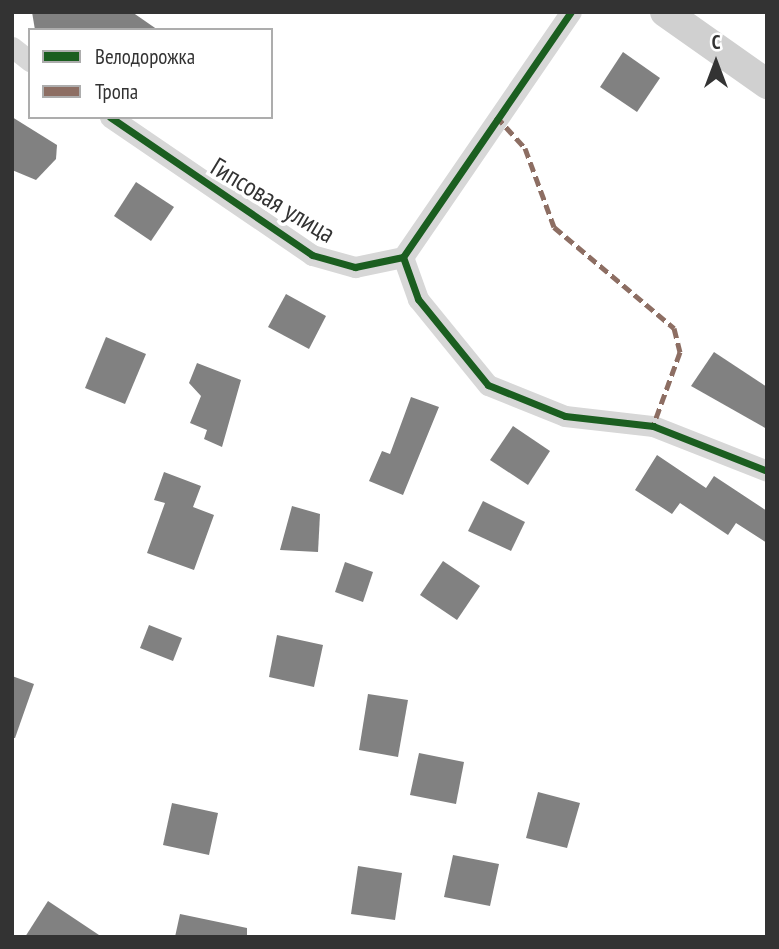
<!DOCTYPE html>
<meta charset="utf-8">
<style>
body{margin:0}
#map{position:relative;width:779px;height:949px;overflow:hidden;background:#fff;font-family:"PT Sans Narrow",sans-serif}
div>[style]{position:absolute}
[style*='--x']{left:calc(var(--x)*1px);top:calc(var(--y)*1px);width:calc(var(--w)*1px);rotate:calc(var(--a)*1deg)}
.building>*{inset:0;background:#818181}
.street>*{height:21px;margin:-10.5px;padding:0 10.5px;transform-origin:10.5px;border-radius:10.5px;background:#d7d7d7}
.secondary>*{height:30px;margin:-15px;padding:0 15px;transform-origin:15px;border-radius:15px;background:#d0d0d0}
.quiet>*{height:5px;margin-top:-2.5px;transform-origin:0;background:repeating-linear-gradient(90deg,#8d6e63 0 10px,transparent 0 15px)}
.cycleway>*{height:7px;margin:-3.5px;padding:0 3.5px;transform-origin:3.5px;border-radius:3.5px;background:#1b5e20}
span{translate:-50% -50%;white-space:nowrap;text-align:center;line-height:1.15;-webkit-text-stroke:7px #fff;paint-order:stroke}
.street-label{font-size:26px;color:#333}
.frame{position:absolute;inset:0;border:14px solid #333;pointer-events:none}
.legend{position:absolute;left:28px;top:28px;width:245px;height:91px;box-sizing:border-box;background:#fff;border:2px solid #adadad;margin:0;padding:9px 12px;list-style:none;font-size:21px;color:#333}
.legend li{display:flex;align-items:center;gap:14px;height:35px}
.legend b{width:35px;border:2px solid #adadad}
.north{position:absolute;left:681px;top:28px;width:70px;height:70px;-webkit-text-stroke:5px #fff;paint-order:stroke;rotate:0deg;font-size:19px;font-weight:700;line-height:28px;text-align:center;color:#333}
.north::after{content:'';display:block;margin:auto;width:24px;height:32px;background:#333;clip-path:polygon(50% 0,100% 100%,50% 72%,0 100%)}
</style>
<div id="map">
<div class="building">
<i style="clip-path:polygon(32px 12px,132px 12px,158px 30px,35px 30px)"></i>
<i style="clip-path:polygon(623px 52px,660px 78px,637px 112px,600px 87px)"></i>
<i style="clip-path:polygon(12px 117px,57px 145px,56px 159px,36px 180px,12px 170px)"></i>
<i style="clip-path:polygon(136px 182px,174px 207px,151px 241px,114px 216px)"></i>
<i style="clip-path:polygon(286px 294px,326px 316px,309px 349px,268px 327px)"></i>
<i style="clip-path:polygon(106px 337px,146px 354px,125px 404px,85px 388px)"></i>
<i style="clip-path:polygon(714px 352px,767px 387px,767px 429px,691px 386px)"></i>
<i style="clip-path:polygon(197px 363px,241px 380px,222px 447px,204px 439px,207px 430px,190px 423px,201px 396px,189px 383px)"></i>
<i style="clip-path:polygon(411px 397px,439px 407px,403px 495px,369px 481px,382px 451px,390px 454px)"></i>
<i style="clip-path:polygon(513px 426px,550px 451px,528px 485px,490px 460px)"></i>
<i style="clip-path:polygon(657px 455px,706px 488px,714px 476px,767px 511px,767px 543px,736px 523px,728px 535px,680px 503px,672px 514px,635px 490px)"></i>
<i style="clip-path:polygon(164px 472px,201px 486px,193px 507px,214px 515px,194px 570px,147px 553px,165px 503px,154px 500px)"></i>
<i style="clip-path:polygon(483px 501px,525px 522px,511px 551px,468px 531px)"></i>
<i style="clip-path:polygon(292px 506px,320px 514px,318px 552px,280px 550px)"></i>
<i style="clip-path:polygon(443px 561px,480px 586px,457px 620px,420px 595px)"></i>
<i style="clip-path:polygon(345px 562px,373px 572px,363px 602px,335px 592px)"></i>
<i style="clip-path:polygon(149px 625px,182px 638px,173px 661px,140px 648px)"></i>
<i style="clip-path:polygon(277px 635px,323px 645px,314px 687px,269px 677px)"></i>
<i style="clip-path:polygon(12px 676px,34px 684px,15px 738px,12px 738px)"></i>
<i style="clip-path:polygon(368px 694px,408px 700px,398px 757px,359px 750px)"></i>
<i style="clip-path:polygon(419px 753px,464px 762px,456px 804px,410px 795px)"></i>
<i style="clip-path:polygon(538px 792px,580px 803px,567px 848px,526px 838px)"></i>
<i style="clip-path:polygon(172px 803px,218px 813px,209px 855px,163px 845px)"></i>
<i style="clip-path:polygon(453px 855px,499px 864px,490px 906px,444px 897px)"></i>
<i style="clip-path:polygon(358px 866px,402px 873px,395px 920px,351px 914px)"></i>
<i style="clip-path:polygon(48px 901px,102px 937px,25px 937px)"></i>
<i style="clip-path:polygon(180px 914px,247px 928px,247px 937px,175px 937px)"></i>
</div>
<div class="street">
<i style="--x:12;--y:47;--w:23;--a:38"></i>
<i style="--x:110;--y:117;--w:245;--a:34.3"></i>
<i style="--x:312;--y:255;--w:45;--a:15.6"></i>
<i style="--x:355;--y:267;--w:49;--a:-11.8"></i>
<i style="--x:403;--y:257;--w:45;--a:70.3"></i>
<i style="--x:418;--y:299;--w:111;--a:50.9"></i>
<i style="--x:488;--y:385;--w:83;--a:21.9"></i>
<i style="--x:565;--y:416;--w:89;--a:6.5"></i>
<i style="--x:653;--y:426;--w:123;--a:21.5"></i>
<i style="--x:403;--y:257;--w:297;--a:-55.6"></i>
</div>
<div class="secondary">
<i style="--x:665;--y:12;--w:125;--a:35.2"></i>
</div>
<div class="quiet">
<i style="--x:496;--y:116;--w:43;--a:47.8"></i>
<i style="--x:525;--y:148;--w:84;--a:69.8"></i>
<i style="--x:554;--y:227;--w:157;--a:40.1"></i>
<i style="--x:674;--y:328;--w:25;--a:76"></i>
<i style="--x:680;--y:352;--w:79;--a:110"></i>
</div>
<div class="cycleway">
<i style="--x:110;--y:117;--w:245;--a:34.3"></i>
<i style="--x:312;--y:255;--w:45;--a:15.6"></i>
<i style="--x:355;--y:267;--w:49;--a:-11.8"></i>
<i style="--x:403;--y:257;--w:45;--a:70.3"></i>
<i style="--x:418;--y:299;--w:111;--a:50.9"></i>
<i style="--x:488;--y:385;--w:83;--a:21.9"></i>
<i style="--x:565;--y:416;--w:89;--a:6.5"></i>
<i style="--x:653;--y:426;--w:123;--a:21.5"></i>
<i style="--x:403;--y:257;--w:297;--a:-55.6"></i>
</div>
<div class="street-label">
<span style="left:273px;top:200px;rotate:31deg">Гипсовая улица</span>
</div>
<div class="frame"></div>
<ul class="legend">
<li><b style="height:9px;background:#1b5e20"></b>Велодорожка</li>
<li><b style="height:9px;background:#8d6e63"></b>Тропа</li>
</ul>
<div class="north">С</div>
</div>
